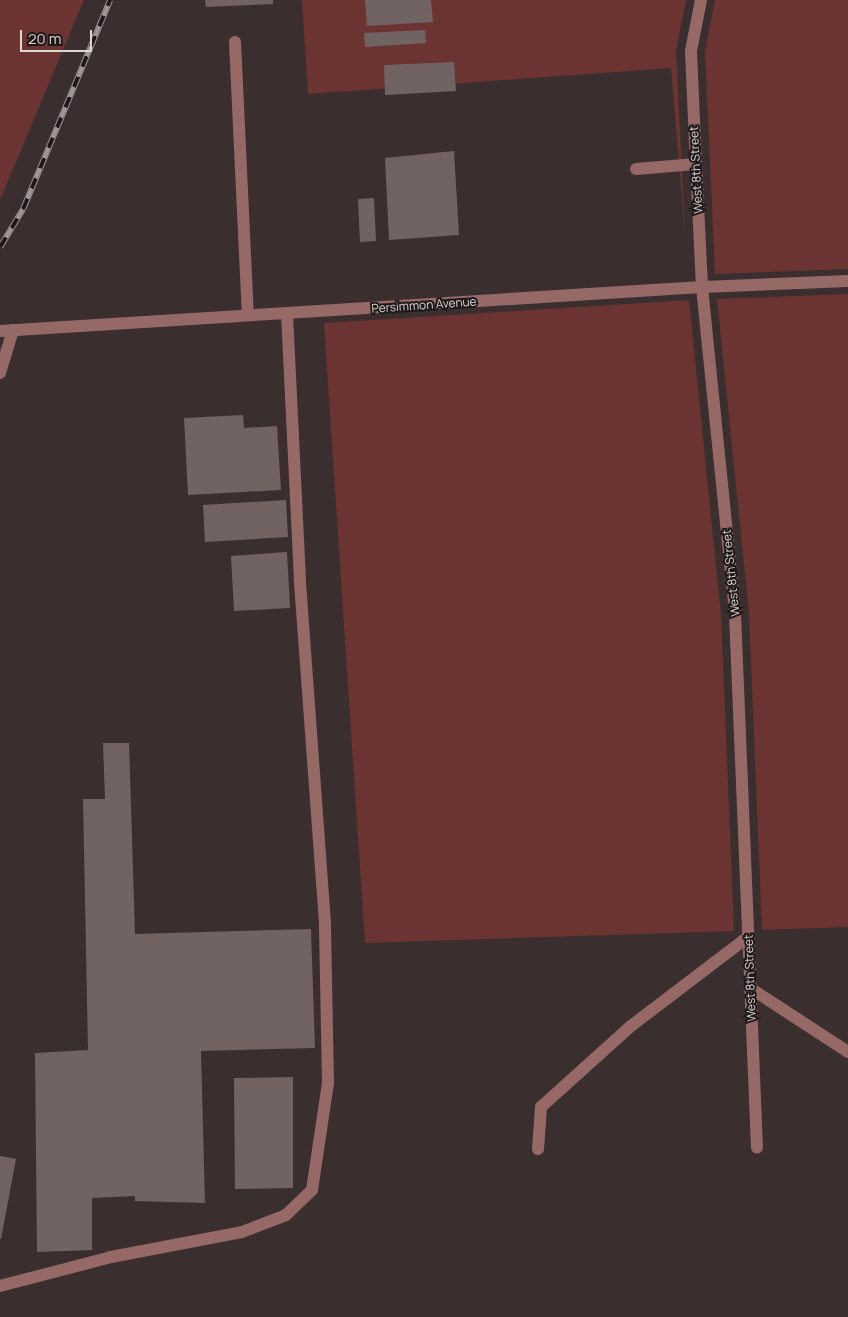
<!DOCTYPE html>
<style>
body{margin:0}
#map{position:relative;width:848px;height:1317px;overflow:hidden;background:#3b2e2e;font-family:Manrope,sans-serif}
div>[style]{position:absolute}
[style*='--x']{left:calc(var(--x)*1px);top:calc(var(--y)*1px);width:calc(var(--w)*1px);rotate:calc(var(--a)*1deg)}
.green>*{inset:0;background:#6b3433}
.building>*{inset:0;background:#716362}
.minor>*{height:12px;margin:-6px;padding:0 6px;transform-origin:6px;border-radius:6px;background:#966967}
.rail>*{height:5.5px;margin-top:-2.75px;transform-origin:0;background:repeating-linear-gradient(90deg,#1e1818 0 11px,#a09695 0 22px);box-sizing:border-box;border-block:1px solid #a09695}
span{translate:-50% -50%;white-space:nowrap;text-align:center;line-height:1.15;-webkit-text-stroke:4px #1e1818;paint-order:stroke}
.street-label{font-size:12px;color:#ded6d5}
.scale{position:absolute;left:20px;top:30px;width:72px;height:22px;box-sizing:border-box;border:2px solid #ded6d5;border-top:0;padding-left:6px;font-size:15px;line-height:18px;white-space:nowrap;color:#ded6d5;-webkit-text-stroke:4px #1e1818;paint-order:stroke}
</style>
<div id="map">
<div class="green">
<i style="clip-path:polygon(0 0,84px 0,0 200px)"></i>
<i style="clip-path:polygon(302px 0,686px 0,676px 51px,685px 233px,671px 68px,308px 94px)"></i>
<i style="clip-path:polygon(715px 0,848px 0,848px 269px,715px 274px,705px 51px)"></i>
<i style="clip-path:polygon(848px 294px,848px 927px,762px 930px,749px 613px,717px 299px)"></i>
<i style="clip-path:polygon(689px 300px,721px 615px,734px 931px,365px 943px,324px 323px)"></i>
</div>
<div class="building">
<i style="clip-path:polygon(205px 0,273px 0,273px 4px,206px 7px)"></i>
<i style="clip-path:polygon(365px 0,431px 0,433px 22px,367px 26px)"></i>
<i style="clip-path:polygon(425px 30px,426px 43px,365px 47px,364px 33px)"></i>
<i style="clip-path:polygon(454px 62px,456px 91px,385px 95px,384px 65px)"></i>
<i style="clip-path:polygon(454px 151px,459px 235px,389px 240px,385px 158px)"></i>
<i style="clip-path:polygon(374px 198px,376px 241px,360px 242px,358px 199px)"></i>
<i style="clip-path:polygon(243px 415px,244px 428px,277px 426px,281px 490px,188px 495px,184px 418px)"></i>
<i style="clip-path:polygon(286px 500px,288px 537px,205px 542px,203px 505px)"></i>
<i style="clip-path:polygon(287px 552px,290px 608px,234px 611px,231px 556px)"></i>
<i style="clip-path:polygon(103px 743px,129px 743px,135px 934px,311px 929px,315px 1048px,201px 1051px,205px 1203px,135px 1201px,135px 1196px,92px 1198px,92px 1250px,37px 1252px,35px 1053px,88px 1050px,83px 799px,105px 799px)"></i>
<i style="clip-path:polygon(293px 1077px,293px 1188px,235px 1189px,234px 1078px)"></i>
<i style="clip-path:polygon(0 1156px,16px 1159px,1px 1239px,0 1239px)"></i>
</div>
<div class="minor">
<i style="--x:701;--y:0;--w:52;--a:101.1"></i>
<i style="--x:691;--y:51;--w:113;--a:87.5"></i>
<i style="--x:696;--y:164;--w:123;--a:87.2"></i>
<i style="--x:702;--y:287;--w:329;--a:84.2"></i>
<i style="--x:735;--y:614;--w:534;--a:87.64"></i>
<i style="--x:235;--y:42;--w:273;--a:87.3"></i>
<i style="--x:636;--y:169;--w:60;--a:-4.8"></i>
<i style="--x:0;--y:331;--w:703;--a:-3.59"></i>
<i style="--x:702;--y:287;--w:146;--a:-2.4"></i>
<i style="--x:0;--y:373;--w:45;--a:-73.2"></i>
<i style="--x:750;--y:988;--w:117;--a:33.1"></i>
<i style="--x:538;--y:1149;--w:42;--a:-85.9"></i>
<i style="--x:541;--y:1107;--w:121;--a:-42"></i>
<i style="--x:631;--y:1026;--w:147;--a:-37.3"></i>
<i style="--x:0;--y:1286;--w:115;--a:-14.6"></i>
<i style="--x:111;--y:1257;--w:133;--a:-10.8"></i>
<i style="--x:242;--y:1232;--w:47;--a:-21.1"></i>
<i style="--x:286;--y:1215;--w:36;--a:-44"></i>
<i style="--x:312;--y:1190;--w:108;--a:-81.5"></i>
<i style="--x:328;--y:1083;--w:160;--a:-91.1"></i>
<i style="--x:325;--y:923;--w:344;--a:-94.2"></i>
<i style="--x:300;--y:580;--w:267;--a:-92.8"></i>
</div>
<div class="rail">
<i style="--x:0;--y:247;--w:44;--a:-58.8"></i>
<i style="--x:23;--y:209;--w:226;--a:-67.4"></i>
</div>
<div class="street-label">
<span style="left:696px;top:170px;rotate:-93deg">West 8th Street</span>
<span style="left:424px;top:305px;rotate:-4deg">Persimmon Avenue</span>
<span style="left:731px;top:573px;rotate:-96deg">West 8th Street</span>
<span style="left:750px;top:978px;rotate:-92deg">West 8th Street</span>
</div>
<div class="scale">20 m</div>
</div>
